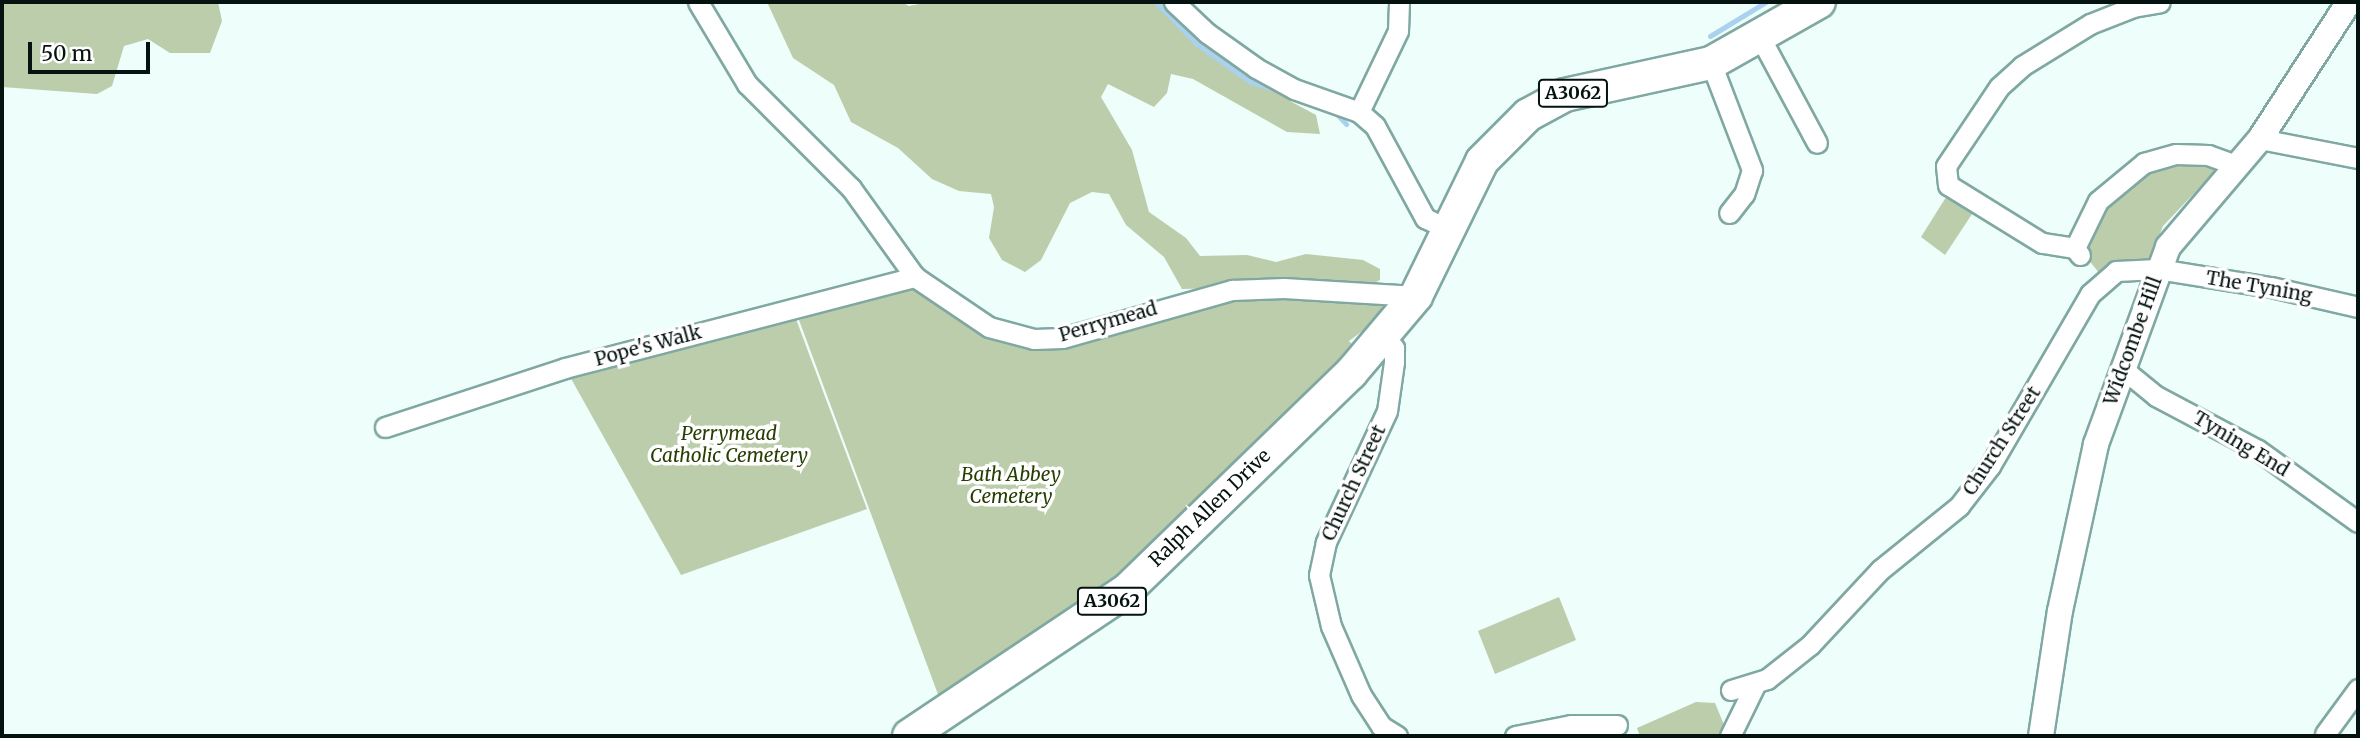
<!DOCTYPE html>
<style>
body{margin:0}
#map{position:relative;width:2360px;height:738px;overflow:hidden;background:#edfefb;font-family:Merriweather,serif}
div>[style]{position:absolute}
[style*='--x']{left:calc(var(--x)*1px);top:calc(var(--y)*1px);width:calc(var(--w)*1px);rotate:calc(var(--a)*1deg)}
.green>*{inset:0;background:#bccdab}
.stream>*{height:5px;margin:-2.5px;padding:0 2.5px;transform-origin:2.5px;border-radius:2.5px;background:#aad2ee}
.roads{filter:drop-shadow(2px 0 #80a8a2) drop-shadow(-2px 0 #80a8a2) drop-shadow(0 2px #80a8a2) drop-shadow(0 -2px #80a8a2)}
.minor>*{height:19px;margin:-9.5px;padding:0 9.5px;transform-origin:9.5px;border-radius:9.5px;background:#fff}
.tertiary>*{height:24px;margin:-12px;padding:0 12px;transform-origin:12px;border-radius:12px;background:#fff}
.primary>*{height:32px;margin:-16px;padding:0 16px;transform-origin:16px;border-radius:16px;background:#fff}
span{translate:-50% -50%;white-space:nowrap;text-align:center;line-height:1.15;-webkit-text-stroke:7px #fff;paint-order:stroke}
.shield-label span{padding:2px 5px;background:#fff;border:2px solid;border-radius:5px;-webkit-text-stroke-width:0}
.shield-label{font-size:18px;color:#041210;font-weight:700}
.street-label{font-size:19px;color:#041210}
.park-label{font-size:19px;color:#273e02;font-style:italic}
.frame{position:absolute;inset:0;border:4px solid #041210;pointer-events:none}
.scale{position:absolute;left:28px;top:42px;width:122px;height:32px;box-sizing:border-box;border:4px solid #041210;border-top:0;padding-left:9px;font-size:21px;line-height:24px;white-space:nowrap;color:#041210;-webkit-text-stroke:5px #fff;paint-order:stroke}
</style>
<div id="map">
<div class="green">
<i style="clip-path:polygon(2px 2px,218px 2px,222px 21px,210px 53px,170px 53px,148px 39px,124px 46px,112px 86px,97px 94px,2px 87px)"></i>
<i style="clip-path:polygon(767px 2px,901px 2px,909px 6px,930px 2px,1167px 2px,1290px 101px,1316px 115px,1320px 134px,1287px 132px,1193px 79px,1171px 74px,1167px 93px,1154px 107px,1108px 84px,1101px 97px,1132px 150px,1149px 212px,1186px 238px,1200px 256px,1247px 255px,1276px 262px,1306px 254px,1363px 260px,1380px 269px,1380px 280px,1370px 285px,1182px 289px,1164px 257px,1126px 225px,1109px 194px,1092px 192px,1070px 203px,1041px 260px,1025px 272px,1002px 260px,989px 238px,994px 207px,991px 194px,959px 191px,932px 179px,898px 148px,851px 122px,834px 85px,793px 58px)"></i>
<i style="clip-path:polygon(2196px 162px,2219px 167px,2163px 226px,2149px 262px,2120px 262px,2099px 273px,2084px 254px,2092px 223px,2122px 187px,2157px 166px)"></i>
<i style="clip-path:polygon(1948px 194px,1974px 211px,1945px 255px,1921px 237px)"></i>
<i style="clip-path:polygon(908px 286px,915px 290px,922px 287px,1021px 344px,1231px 300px,1284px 296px,1387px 302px,1392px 309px,1349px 341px,1359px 352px,1107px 592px,939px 697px,799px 320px)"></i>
<i style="clip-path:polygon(796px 319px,867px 509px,681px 575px,569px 375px)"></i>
<i style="clip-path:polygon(1559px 597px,1576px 640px,1495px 674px,1478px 631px)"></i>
<i style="clip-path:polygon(1696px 702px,1715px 703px,1727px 732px,1725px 736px,1640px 736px,1637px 728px)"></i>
</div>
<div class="stream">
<i style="--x:1156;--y:2;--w:59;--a:45.7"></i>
<i style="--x:1197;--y:44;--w:64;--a:35.4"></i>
<i style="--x:1249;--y:81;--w:32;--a:18"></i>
<i style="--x:1710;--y:36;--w:66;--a:-31.3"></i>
<i style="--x:1334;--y:111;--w:18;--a:47"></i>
</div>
<div class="roads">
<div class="minor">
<i style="--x:698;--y:2;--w:96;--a:59.1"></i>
<i style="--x:747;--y:84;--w:147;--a:45"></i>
<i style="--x:851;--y:188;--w:110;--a:54.3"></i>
<i style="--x:915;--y:277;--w:89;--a:34"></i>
<i style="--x:989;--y:327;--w:47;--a:14.9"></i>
<i style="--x:1034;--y:339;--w:28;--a:-2"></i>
<i style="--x:1062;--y:338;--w:177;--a:-15.8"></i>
<i style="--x:1232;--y:290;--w:52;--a:-2.2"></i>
<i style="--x:1284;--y:288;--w:132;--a:3.5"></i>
<i style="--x:1174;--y:2;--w:45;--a:43.2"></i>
<i style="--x:1207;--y:33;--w:60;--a:35.5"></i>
<i style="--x:1256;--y:68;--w:43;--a:28.9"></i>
<i style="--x:1294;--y:89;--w:69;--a:19.5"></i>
<i style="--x:1359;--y:112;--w:21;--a:41"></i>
<i style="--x:1375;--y:126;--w:105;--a:61.5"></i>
<i style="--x:1425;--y:218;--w:30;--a:26"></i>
<i style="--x:1760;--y:37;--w:120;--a:61.7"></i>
<i style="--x:1711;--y:63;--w:115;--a:69"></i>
<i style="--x:1752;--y:170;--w:25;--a:108"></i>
<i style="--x:1744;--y:194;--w:24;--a:128"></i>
<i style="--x:1359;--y:112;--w:90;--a:-64.3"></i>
<i style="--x:1398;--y:31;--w:29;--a:-88"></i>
<i style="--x:2260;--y:139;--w:100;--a:11"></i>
<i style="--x:2075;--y:248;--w:33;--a:-171"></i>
<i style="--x:2042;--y:243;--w:110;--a:-148.3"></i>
<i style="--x:1948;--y:185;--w:19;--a:-96"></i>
<i style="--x:1946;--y:166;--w:95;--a:-56.1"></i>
<i style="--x:1999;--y:87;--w:31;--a:-42"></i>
<i style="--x:2022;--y:66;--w:80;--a:-31.7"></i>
<i style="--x:2090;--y:24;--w:46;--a:-21.6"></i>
<i style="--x:2133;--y:7;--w:27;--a:-10"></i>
<i style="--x:2080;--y:255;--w:9;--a:-126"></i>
<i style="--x:2075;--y:248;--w:52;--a:-63.9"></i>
<i style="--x:2098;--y:201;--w:60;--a:-39.6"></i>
<i style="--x:2144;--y:163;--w:33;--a:-16"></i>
<i style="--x:2176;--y:154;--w:32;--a:2"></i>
<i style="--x:2208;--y:155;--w:30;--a:20"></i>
<i style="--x:1386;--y:338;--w:13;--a:51"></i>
<i style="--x:1394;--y:348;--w:14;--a:90"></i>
<i style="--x:1394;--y:362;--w:49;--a:98.1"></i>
<i style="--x:1387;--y:411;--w:145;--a:115"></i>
<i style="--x:1326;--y:542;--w:34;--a:102"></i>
<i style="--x:1319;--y:575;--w:52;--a:76.8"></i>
<i style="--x:1331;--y:626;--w:75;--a:66.5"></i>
<i style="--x:1361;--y:695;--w:37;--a:57"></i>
<i style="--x:1381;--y:726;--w:19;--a:32"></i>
<i style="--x:2123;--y:369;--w:43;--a:39.3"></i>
<i style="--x:2156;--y:396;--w:115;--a:27.9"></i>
<i style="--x:2258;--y:450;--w:123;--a:35.8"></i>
<i style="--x:385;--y:427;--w:189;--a:-18.1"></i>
<i style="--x:565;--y:368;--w:362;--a:-14.6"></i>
<i style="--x:1731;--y:690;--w:38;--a:-17"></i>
<i style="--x:1767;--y:679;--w:55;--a:-38.3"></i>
<i style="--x:1810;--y:645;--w:103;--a:-47"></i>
<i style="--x:1880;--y:570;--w:102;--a:-39"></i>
<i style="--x:1959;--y:506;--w:51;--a:-52.2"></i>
<i style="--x:1990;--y:466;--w:199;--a:-59.8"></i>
<i style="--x:2090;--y:294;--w:35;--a:-41"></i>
<i style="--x:2116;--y:271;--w:42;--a:-2.7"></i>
<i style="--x:2158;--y:269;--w:114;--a:9.1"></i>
<i style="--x:2271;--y:287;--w:89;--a:12.9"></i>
<i style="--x:2325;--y:734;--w:56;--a:-53.7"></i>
<i style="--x:1515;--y:736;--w:57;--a:-11.1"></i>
<i style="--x:1571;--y:725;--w:46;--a:0"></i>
<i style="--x:1730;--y:736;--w:57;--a:-63.9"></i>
</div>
<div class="tertiary">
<i style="--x:2041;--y:736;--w:126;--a:-81.4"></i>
<i style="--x:2060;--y:611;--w:171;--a:-77.8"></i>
<i style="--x:2096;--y:444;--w:210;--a:-69.9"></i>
<i style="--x:2168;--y:247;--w:142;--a:-49.6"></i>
<i style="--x:2260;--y:139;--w:163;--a:-57"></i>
</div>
<div class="primary">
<i style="--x:909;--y:736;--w:262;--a:-33.8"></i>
<i style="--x:1127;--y:590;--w:312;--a:-44.1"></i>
<i style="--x:1351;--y:373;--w:101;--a:-49.8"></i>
<i style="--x:1416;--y:296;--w:150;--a:-63.9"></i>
<i style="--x:1482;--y:161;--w:65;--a:-45"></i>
<i style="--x:1528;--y:115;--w:42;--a:-28.4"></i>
<i style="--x:1565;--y:95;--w:149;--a:-12.4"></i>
<i style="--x:1711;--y:63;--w:124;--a:-29.5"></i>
</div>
</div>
<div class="shield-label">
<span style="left:1573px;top:93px">A3062</span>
<span style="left:1112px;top:601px">A3062</span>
</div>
<div class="street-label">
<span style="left:2259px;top:287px;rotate:10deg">The Tyning</span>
<span style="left:1108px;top:322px;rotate:-16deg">Perrymead</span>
<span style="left:2133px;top:341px;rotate:-70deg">Widcombe Hill</span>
<span style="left:648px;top:346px;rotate:-15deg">Pope's Walk</span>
<span style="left:2002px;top:441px;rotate:-57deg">Church Street</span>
<span style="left:2241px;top:444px;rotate:31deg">Tyning End</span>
<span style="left:1354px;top:483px;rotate:-65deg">Church Street</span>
<span style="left:1210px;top:508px;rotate:-44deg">Ralph Allen Drive</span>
</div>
<div class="park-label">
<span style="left:729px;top:445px">Perrymead<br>Catholic Cemetery</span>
<span style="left:1011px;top:486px">Bath Abbey<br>Cemetery</span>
</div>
<div class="frame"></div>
<div class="scale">50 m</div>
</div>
